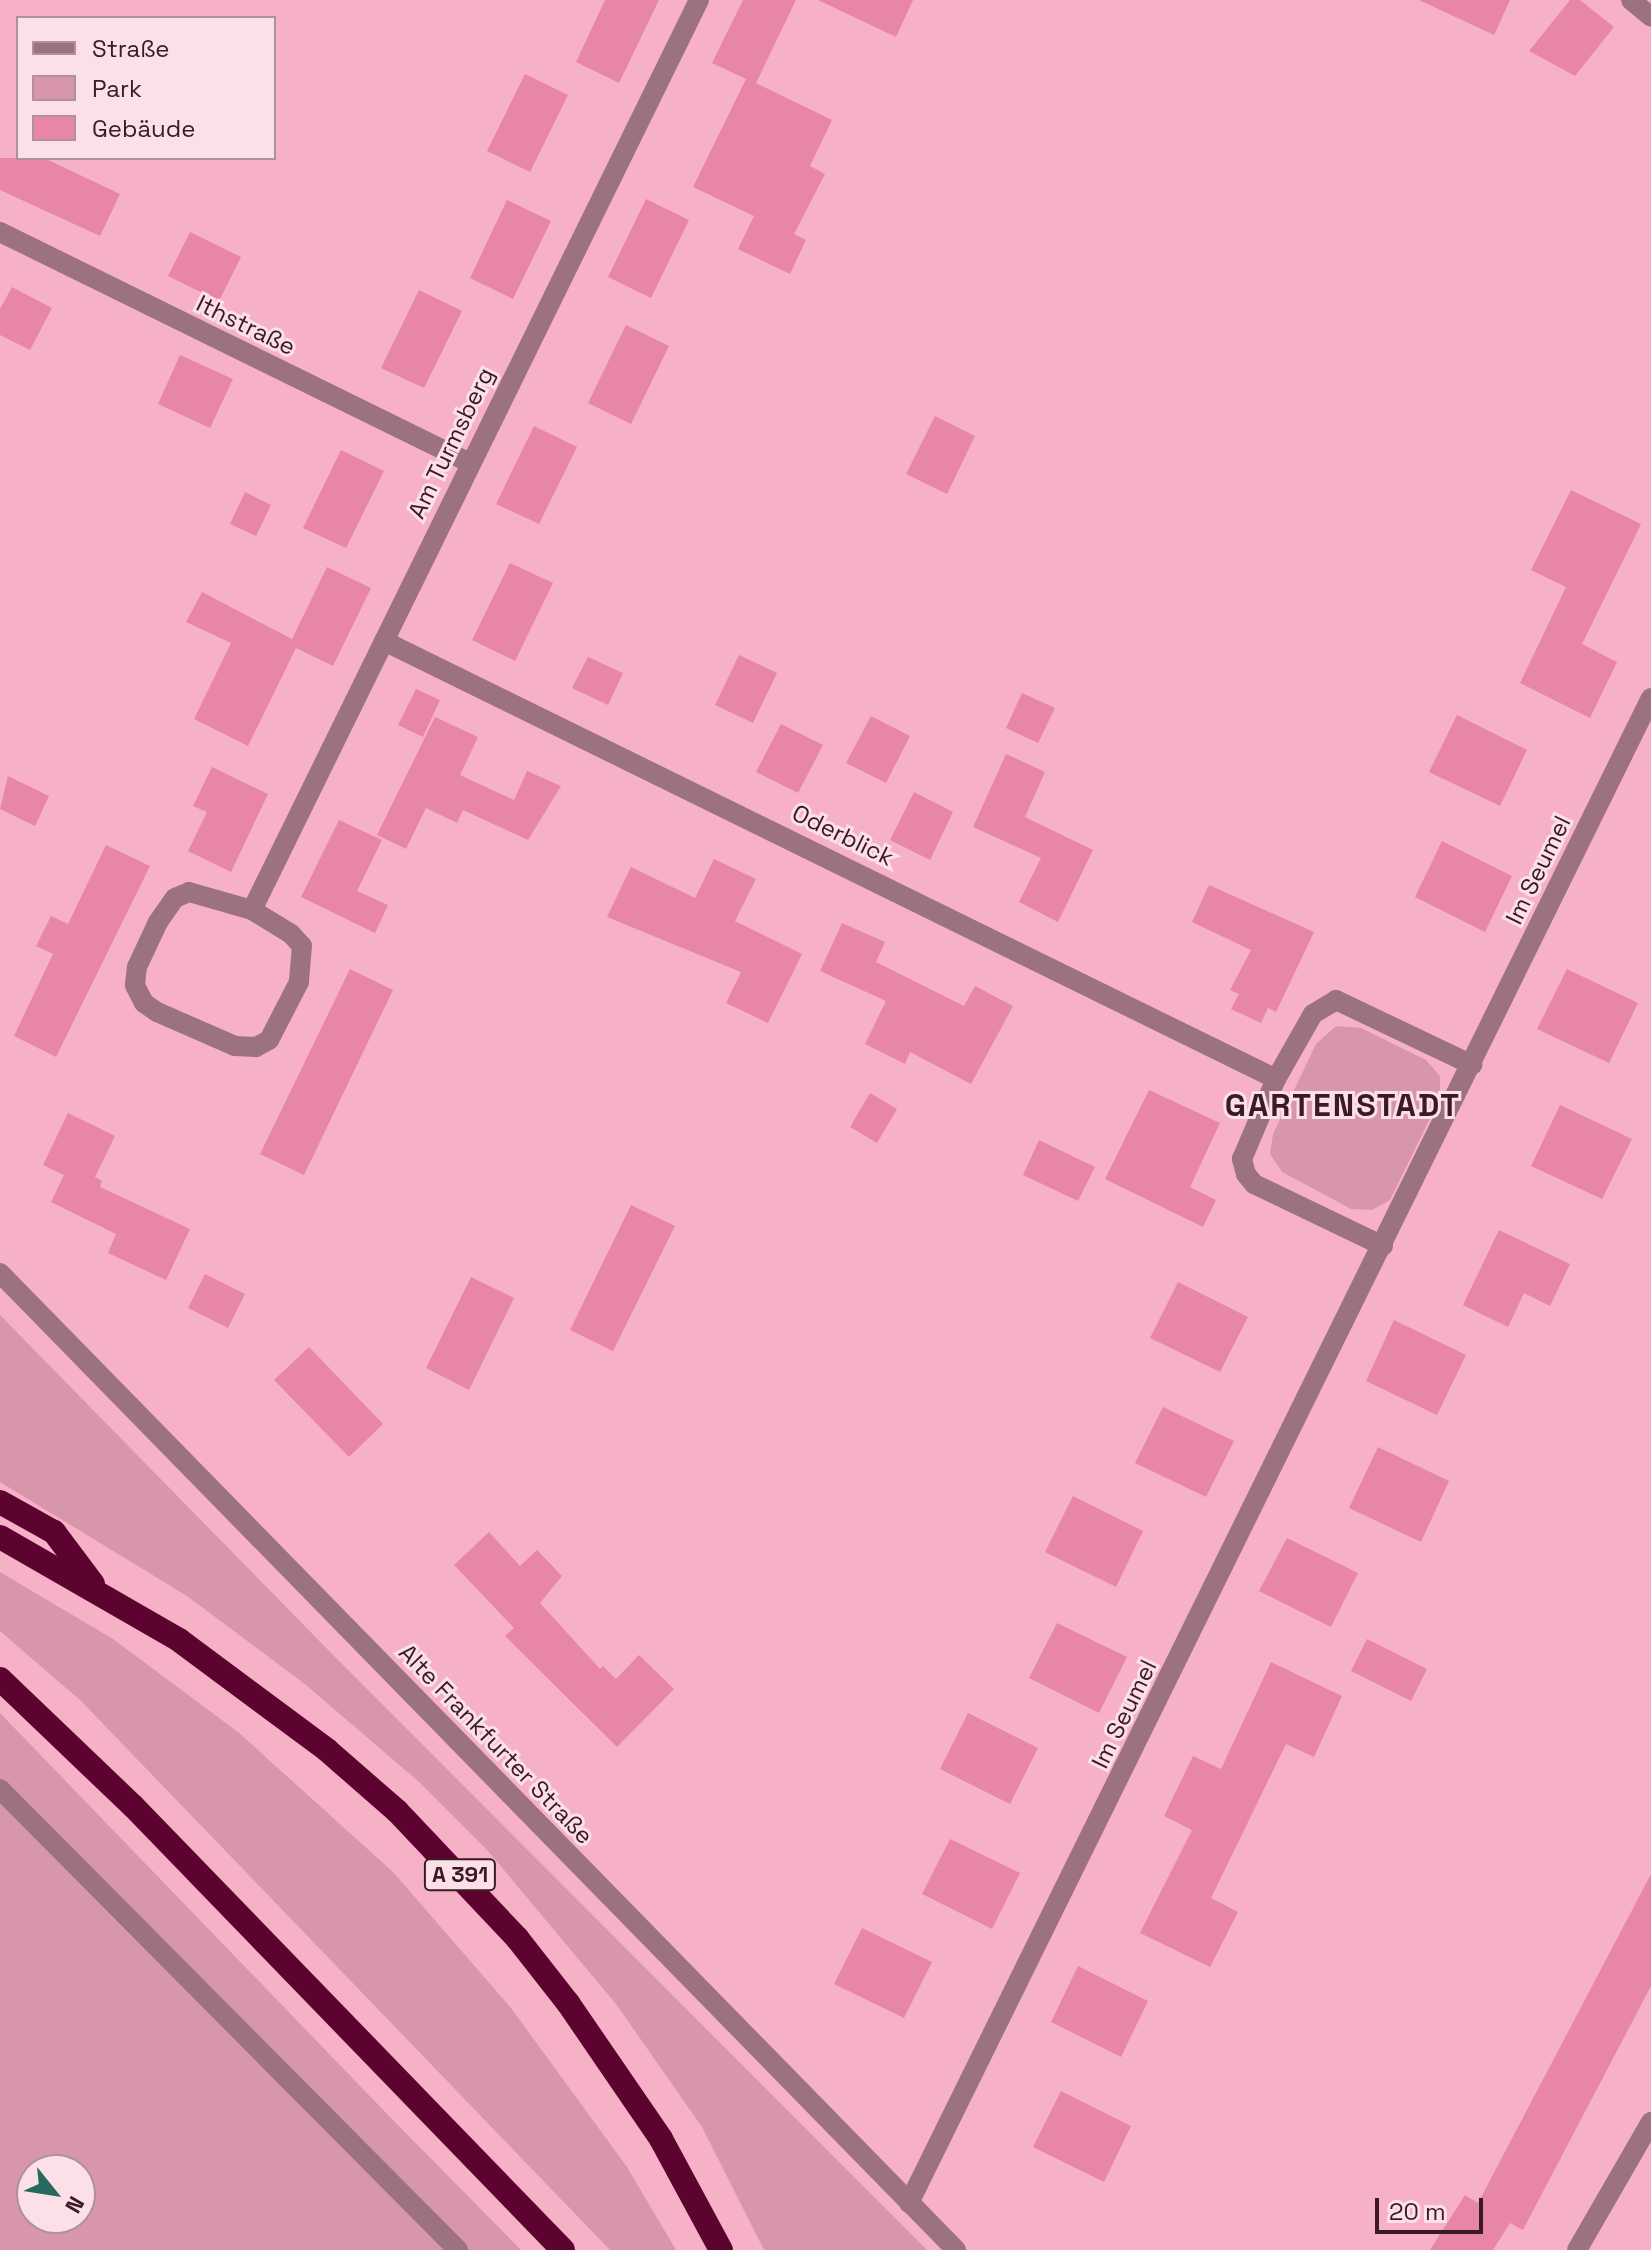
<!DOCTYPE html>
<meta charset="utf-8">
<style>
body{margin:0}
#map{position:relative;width:1651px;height:2250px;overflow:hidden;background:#f7b1c7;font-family:"Space Grotesk",sans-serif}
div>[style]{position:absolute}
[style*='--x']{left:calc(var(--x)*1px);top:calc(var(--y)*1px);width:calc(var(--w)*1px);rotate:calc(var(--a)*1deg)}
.green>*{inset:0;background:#d896ab}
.building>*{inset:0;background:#e786a8}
.minor>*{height:20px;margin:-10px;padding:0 10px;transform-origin:10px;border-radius:10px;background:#9c727f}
.highway>*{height:24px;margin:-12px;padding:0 12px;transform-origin:12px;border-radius:12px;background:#5d0330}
span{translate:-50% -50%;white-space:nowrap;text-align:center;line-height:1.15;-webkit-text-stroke:6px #fce0e8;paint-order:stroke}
.shield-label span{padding:2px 6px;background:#fce0e8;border:2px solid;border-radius:6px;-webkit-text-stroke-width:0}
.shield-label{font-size:22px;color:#3b1a26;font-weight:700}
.street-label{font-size:24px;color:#3b1a26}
.district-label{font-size:32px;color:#3b1a26;font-weight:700;letter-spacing:2px}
.legend{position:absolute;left:16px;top:16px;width:260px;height:144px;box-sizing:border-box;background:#fce0e8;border:2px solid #af919a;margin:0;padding:10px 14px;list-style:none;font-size:24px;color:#3b1a26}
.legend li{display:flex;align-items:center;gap:16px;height:40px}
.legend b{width:40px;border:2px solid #af919a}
.north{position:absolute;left:16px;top:2154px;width:80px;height:80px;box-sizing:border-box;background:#fce0e8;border:2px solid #af919a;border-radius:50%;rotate:120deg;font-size:22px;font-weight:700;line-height:32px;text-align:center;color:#3b1a26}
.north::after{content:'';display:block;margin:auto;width:28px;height:36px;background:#256a5d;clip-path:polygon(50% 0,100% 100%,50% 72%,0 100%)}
.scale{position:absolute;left:1375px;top:2198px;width:108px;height:36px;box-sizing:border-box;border:4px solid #3b1a26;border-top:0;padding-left:10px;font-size:24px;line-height:28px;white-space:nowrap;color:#3b1a26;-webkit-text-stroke:6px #fce0e8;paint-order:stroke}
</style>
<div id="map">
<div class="green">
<i style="clip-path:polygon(1336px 1026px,1361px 1028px,1426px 1060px,1440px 1076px,1440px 1098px,1390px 1200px,1372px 1210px,1351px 1209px,1282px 1172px,1270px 1154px,1273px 1134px,1316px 1044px)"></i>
<i style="clip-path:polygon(0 1315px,339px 1661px,927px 2250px,764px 2250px,702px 2127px,616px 2004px,488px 1851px,418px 1781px,306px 1685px,187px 1596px,0 1482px)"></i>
<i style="clip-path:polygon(0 1572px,113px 1639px,238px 1732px,393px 1872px,511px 2008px,627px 2167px,676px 2250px,610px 2250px,81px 1701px,0 1631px)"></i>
<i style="clip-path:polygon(evenodd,0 1713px,391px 2118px,521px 2250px,0 2250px,0 1713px,32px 2170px,80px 2170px,80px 2218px,32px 2218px,32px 2170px)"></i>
</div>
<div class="building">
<i style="clip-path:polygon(605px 0,659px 0,619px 83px,576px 62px)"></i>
<i style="clip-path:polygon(743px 0,796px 0,756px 83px,832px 120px,810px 166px,825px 174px,794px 234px,806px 240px,790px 274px,738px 249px,754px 216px,693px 187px,746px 79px,712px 63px)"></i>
<i style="clip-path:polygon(818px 0,913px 0,896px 37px)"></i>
<i style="clip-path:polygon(1419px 0,1510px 0,1494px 35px)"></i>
<i style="clip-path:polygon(1570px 0,1580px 0,1614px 27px,1575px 76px,1529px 51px)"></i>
<i style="clip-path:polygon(525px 74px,568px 95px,530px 172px,487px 151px)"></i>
<i style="clip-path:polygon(0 158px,44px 158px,120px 194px,100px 236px,0 190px)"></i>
<i style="clip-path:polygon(646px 199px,689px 220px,651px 298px,608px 277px)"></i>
<i style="clip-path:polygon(507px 200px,551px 221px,513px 299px,470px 278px)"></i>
<i style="clip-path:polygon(190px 232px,241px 257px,219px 301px,168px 276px)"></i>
<i style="clip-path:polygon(12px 287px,52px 308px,30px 350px,0 335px,0 309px)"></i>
<i style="clip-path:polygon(419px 290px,462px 311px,424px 388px,381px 368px)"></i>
<i style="clip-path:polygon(626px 325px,669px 346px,631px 424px,588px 403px)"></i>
<i style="clip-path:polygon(180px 355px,233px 379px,210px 428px,158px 404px)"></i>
<i style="clip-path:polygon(935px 416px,975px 436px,947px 494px,906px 474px)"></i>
<i style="clip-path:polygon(534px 426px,577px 447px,539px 524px,496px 504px)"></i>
<i style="clip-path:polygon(341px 450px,384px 471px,346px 548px,303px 528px)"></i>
<i style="clip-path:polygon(1571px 490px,1641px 524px,1582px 644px,1617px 662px,1590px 718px,1520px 683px,1566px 587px,1531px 570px)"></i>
<i style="clip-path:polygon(245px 492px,271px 505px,256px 536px,230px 524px)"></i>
<i style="clip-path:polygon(510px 563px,553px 583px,515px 661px,472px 640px)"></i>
<i style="clip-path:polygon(327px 567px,371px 588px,333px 666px,296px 648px,248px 746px,194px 719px,231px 643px,186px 622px,202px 592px,292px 639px)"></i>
<i style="clip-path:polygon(739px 655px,777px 673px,753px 723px,715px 705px)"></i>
<i style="clip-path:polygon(588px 657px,623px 673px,608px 705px,572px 688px)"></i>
<i style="clip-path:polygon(416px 689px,440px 700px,423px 737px,398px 725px)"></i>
<i style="clip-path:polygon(1022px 693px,1055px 708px,1038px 743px,1006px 728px)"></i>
<i style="clip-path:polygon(1457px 715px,1527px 750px,1500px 806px,1429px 772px)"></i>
<i style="clip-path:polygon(871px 716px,910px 736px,886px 783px,846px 763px)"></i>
<i style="clip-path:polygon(435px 717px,478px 737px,460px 775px,514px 800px,527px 771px,561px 786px,528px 840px,463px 810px,457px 823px,426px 808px,406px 849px,377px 835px)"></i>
<i style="clip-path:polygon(781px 724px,823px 745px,798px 793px,756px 772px)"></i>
<i style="clip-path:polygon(1006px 754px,1045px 772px,1025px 817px,1093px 850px,1058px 922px,1019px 902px,1041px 858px,973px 827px)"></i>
<i style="clip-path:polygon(212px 767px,268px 794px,231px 872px,188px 851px,207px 812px,193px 806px)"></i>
<i style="clip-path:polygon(8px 776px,49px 796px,35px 826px,0 809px)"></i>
<i style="clip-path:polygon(914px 792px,953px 812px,930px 860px,890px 840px)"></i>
<i style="clip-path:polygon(339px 820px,382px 840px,357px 891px,388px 905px,375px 933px,301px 897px)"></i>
<i style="clip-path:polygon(1442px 841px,1512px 876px,1485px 932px,1415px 897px)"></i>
<i style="clip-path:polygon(106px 845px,150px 866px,56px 1057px,14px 1036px,53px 954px,36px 946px,51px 916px,68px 924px)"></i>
<i style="clip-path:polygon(714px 859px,756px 879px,735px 921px,802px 954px,768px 1023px,726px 1003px,741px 972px,607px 917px,631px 867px,695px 898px)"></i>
<i style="clip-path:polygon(1209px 885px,1314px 932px,1276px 1012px,1268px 1008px,1261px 1023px,1231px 1009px,1239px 994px,1230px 990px,1251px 950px,1192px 922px)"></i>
<i style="clip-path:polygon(842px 923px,885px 942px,876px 962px,964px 1006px,975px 986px,1013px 1006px,971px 1084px,910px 1052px,905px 1064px,865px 1044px,886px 1001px,820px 971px)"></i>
<i style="clip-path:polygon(350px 969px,393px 990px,304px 1175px,260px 1154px)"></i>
<i style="clip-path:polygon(1567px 969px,1638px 1003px,1609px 1063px,1537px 1029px)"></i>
<i style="clip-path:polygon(1149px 1090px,1220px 1123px,1190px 1187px,1216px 1200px,1203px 1227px,1105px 1179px)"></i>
<i style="clip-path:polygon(870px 1093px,897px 1109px,877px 1143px,850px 1127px)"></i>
<i style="clip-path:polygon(1560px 1105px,1632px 1139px,1602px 1199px,1531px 1166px)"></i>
<i style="clip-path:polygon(68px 1113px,115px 1136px,95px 1177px,102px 1181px,100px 1187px,190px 1229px,166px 1280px,108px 1253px,116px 1234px,51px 1202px,64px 1175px,43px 1165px)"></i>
<i style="clip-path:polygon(1039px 1140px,1095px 1167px,1078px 1201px,1023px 1175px)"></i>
<i style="clip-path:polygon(631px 1205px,675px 1226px,613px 1351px,570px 1330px)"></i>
<i style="clip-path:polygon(1499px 1230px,1570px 1264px,1550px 1306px,1524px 1293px,1508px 1327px,1463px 1305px)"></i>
<i style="clip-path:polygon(205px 1274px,245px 1294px,228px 1328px,188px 1308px)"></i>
<i style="clip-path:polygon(471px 1277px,514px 1298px,469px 1390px,426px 1368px)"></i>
<i style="clip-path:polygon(1178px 1282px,1248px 1317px,1220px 1372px,1150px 1338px)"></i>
<i style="clip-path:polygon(1394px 1320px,1466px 1355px,1437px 1415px,1366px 1381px)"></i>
<i style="clip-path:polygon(309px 1347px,383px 1424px,349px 1457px,274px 1380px)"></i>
<i style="clip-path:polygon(1163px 1407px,1234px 1441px,1206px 1497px,1135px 1463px)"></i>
<i style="clip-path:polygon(1378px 1447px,1449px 1481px,1421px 1542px,1349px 1508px)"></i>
<i style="clip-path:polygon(1073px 1496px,1143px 1531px,1116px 1587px,1045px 1552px)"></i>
<i style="clip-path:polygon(489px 1532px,520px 1566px,537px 1550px,562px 1576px,540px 1603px,600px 1669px,603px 1666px,616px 1679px,639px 1655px,674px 1689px,617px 1747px,505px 1636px,514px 1628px,454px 1565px)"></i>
<i style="clip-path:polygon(1287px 1538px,1358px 1573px,1331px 1627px,1259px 1591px)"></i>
<i style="clip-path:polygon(1057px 1623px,1127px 1657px,1099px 1713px,1029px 1678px)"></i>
<i style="clip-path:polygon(1367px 1639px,1427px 1669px,1411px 1701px,1351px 1671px)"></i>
<i style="clip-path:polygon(1271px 1662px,1342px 1696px,1314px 1757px,1286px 1744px,1211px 1898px,1238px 1912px,1210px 1967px,1140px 1933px,1192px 1830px,1164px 1816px,1193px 1756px,1221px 1769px)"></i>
<i style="clip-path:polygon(968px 1713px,1038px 1748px,1010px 1804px,940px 1769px)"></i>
<i style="clip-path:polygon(950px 1839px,1020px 1873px,992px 1929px,922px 1894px)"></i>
<i style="clip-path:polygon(1651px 1874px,1651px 1986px,1523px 2230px,1510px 2223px,1493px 2250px,1430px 2250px,1465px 2195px,1478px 2203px)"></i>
<i style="clip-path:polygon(862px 1928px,932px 1962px,904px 2018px,834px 1984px)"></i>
<i style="clip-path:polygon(1078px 1966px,1148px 2001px,1121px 2057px,1051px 2022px)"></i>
<i style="clip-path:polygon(1061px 2091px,1131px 2126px,1104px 2182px,1033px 2147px)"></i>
</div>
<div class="minor">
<i style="--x:1631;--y:0;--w:26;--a:40"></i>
<i style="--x:0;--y:232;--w:524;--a:26.17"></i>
<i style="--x:384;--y:641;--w:994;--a:26.15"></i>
<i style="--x:189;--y:892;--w:66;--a:15.9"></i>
<i style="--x:252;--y:910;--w:46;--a:31.6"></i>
<i style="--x:291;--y:934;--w:16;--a:47"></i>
<i style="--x:302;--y:946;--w:36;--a:95"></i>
<i style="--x:299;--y:982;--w:65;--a:117.3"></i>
<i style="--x:269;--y:1040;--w:15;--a:152"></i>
<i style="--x:256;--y:1047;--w:21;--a:-177"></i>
<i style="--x:235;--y:1046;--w:85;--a:-156.4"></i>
<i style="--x:157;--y:1012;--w:16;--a:-145"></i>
<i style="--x:144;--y:1003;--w:20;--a:-117"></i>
<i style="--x:135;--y:985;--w:18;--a:-84"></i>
<i style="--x:137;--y:967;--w:50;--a:-65"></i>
<i style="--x:158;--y:922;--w:29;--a:-55"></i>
<i style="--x:175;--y:898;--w:15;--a:-23"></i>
<i style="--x:252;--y:910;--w:1014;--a:-63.84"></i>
<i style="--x:1383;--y:1246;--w:143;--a:-154.3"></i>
<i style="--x:1254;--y:1184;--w:13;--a:-129"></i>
<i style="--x:1246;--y:1174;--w:16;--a:-105"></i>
<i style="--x:1242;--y:1159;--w:87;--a:-67"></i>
<i style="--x:1276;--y:1079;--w:75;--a:-60.4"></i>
<i style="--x:1313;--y:1014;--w:27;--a:-31"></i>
<i style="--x:1336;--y:1000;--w:151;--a:25.5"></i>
<i style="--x:0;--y:1273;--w:1367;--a:45.62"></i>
<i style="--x:0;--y:1789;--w:650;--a:45.19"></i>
<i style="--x:909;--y:2203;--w:1678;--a:-63.76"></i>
<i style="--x:1577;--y:2250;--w:148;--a:-60"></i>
</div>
<div class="highway">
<i style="--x:0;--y:1502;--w:62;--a:29.1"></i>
<i style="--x:54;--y:1532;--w:65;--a:53.1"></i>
<i style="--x:0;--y:1537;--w:207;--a:29.9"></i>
<i style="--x:179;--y:1640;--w:184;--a:36.6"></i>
<i style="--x:327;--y:1750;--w:93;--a:41.1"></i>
<i style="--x:397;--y:1811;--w:175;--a:46.6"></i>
<i style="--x:517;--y:1938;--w:83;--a:51.9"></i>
<i style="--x:568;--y:2003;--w:165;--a:55.6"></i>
<i style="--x:661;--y:2139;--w:126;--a:61.6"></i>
<i style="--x:0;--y:1679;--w:184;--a:43.7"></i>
<i style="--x:133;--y:1806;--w:618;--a:45.92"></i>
</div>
<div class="shield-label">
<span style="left:460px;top:1875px">A 391</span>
</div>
<div class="street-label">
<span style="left:246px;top:325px;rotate:26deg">Ithstraße</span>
<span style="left:451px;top:443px;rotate:-64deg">Am Turmsberg</span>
<span style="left:843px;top:835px;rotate:26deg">Oderblick</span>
<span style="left:1538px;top:870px;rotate:-64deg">Im Seumel</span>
<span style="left:1124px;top:1714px;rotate:-64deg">Im Seumel</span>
<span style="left:496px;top:1744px;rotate:46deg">Alte Frankfurter Straße</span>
</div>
<div class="district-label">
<span style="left:1343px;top:1105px">GARTENSTADT</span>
</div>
<ul class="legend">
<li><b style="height:10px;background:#9c727f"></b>Straße</li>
<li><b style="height:22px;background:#d896ab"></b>Park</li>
<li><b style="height:22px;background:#e786a8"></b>Gebäude</li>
</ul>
<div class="north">N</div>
<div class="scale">20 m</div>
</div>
